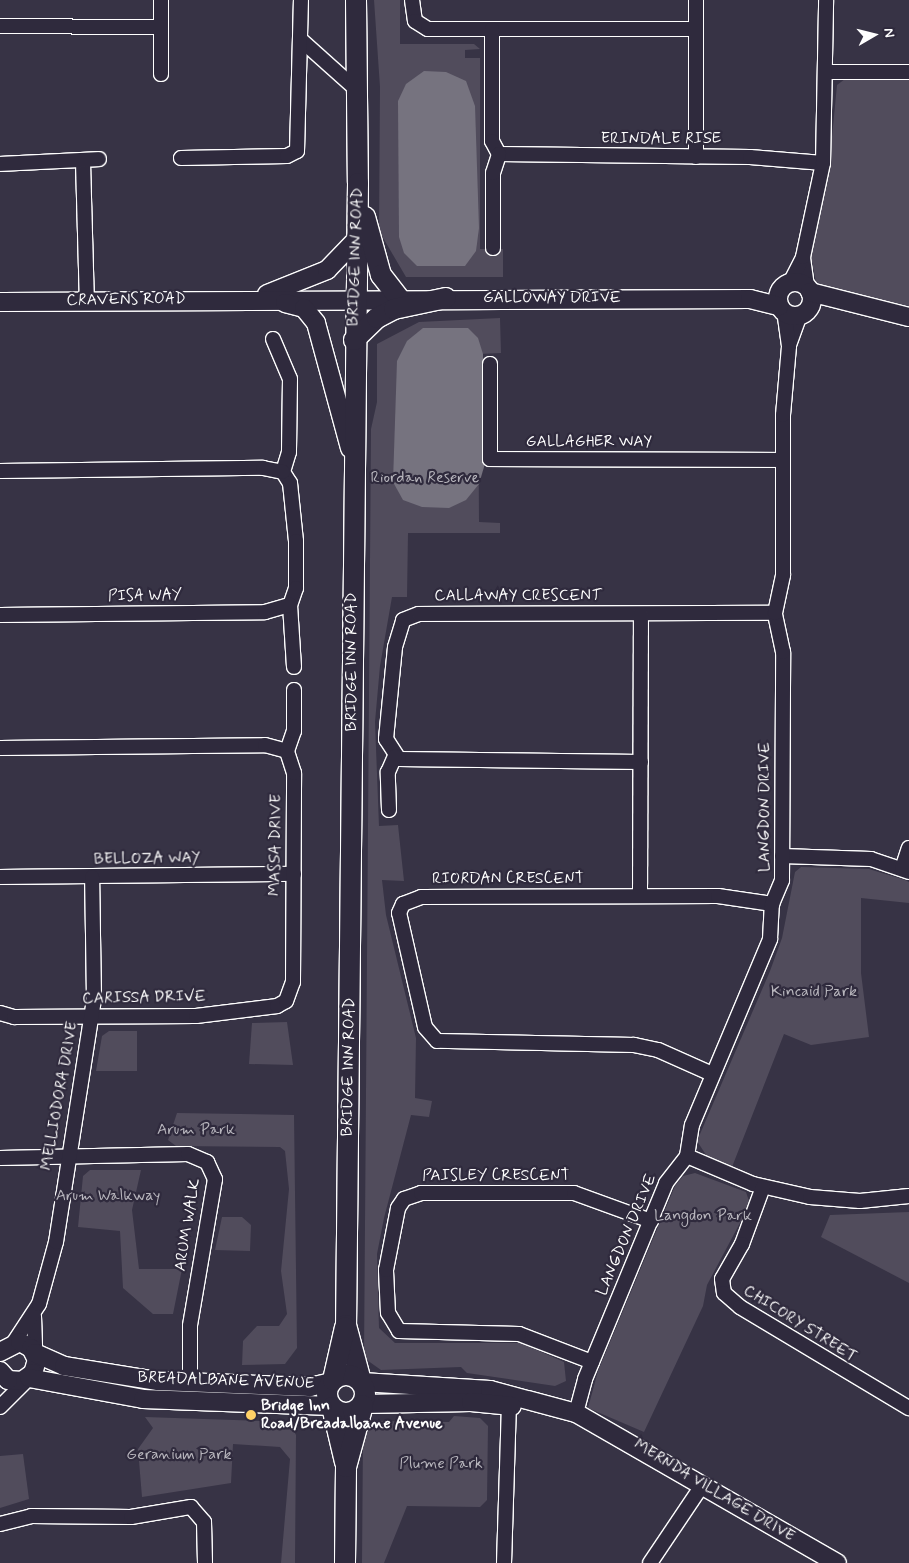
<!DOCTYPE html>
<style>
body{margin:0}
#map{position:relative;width:909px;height:1563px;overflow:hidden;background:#373345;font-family:Mynerve,sans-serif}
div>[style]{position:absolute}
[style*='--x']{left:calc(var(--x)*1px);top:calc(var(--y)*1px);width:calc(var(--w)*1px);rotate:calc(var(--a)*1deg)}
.green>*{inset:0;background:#514c5c}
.water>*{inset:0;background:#76737f}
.roads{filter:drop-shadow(1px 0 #fff) drop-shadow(-1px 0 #fff) drop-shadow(0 1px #fff) drop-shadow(0 -1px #fff)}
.minor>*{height:14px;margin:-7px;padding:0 7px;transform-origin:7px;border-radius:7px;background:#2f2a3d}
.tertiary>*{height:18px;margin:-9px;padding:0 9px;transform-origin:9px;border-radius:9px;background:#2f2a3d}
.tertiary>.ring{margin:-9px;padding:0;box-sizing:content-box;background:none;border:18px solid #2f2a3d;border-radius:50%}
.secondary>*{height:20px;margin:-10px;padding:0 10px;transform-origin:10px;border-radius:10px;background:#2f2a3d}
.secondary>.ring{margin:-10px;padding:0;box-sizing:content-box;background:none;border:20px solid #2f2a3d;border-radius:50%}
.dots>*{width:14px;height:14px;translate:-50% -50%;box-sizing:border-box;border:2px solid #2f2a3d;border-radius:50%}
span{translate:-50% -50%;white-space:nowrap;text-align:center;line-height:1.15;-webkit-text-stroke:4.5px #2f2a3d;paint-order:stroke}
.street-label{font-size:16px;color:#fff}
.park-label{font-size:16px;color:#b9b7be}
.poi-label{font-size:16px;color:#fff;font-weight:700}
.left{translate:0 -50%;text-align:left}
.north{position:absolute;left:849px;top:10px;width:50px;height:50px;-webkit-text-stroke:4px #2f2a3d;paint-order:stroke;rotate:82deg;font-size:14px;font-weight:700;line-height:20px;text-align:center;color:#fff}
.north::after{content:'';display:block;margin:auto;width:18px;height:22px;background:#fff;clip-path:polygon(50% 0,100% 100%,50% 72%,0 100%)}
</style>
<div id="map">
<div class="green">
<i style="clip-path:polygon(374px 0,400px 0,400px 44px,474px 44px,480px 49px,465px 50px,465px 58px,480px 58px,480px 249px,503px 249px,503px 277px,406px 277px,379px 231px,380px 87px)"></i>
<i style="clip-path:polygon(909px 78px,909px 306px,817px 287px,811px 257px,829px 168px,837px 85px,845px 79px)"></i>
<i style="clip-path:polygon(500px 318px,501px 353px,478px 354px,479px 522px,500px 523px,500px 533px,408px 533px,407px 597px,392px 597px,380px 666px,375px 722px,379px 826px,398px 825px,404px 881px,382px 880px,386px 915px,416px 1038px,415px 1098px,432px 1101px,429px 1117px,411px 1115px,384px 1218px,377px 1254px,379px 1328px,395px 1343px,521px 1343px,564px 1362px,566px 1381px,555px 1386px,467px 1373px,461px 1367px,381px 1370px,364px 1358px,371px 429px,377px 402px,377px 344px,419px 322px)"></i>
<i style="clip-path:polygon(801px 867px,869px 869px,905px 880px,909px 882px,909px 903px,861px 898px,861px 973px,869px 1037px,811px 1045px,784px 1034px,732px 1167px,708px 1158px,697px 1141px,770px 971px,782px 938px,795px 872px)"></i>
<i style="clip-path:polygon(287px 1022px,293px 1065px,249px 1064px,252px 1023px)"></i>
<i style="clip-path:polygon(109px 1031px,137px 1031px,137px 1071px,96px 1071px,102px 1036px)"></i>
<i style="clip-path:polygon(177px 1113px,294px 1115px,297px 1348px,285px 1364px,242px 1365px,243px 1341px,257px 1326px,279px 1326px,287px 1314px,281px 1271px,289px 1189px,285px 1151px,280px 1147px,176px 1146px,168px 1140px)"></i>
<i style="clip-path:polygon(90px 1170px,141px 1170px,132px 1210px,139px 1269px,182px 1269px,173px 1314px,153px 1314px,123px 1288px,120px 1231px,78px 1227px,83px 1176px)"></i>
<i style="clip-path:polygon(695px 1173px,746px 1192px,750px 1204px,707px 1285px,703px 1306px,644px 1432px,588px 1408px,598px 1371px,675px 1186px,683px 1176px)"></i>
<i style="clip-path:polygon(909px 1212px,909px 1283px,821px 1237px,830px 1215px)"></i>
<i style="clip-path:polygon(222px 1217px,242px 1217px,251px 1225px,250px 1251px,215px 1250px)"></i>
<i style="clip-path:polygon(454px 1416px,480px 1418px,488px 1426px,487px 1500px,480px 1507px,407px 1506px,384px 1563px,362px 1563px,363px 1435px,376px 1421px,449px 1422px)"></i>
<i style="clip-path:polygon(145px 1417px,289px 1422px,296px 1435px,295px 1563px,281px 1563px,290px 1459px,280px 1447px,233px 1444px,231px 1483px,142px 1497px,138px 1449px,153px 1428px)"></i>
<i style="clip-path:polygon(23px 1454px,29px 1499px,0 1508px,0 1456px)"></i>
</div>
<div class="water">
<i style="clip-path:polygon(424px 71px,446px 72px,466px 81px,475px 106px,479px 228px,476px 251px,465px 266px,417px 266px,404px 253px,399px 237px,398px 101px,406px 84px)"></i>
<i style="clip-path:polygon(423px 328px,468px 328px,478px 338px,483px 354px,484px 467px,479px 484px,466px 500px,449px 508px,422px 507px,403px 500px,393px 482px,397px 361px,407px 341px)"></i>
</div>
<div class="roads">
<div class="minor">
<i style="--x:161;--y:0;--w:74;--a:90"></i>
<i style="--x:412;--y:0;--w:21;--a:82"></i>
<i style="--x:415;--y:21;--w:15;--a:32"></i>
<i style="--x:428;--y:29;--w:268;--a:0"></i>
<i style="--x:696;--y:0;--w:157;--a:90"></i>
<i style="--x:0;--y:26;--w:161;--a:0.4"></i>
<i style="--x:492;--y:29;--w:112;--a:90"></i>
<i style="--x:492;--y:141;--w:15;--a:62"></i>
<i style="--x:301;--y:40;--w:75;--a:41.8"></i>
<i style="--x:826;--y:72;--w:83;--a:0"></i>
<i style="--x:499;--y:154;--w:251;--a:0.7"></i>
<i style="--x:750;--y:157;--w:73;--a:4.7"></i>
<i style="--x:181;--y:158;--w:106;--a:-1.1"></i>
<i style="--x:287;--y:156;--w:11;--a:-27"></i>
<i style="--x:297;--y:151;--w:151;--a:-88.5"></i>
<i style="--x:83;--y:162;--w:139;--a:88.4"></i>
<i style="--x:0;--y:164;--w:99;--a:-2.9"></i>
<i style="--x:493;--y:248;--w:75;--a:-90"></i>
<i style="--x:493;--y:173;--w:20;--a:-72"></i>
<i style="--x:803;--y:258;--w:29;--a:82"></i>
<i style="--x:790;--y:283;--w:29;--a:-63"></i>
<i style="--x:803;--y:257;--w:96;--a:-78"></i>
<i style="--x:823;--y:163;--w:163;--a:-88.9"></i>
<i style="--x:273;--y:339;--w:43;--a:67"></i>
<i style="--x:290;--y:379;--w:73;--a:90.8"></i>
<i style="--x:289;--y:452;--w:21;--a:107"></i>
<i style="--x:283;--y:472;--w:13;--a:58"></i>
<i style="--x:290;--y:483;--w:58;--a:84.1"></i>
<i style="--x:296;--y:541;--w:47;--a:90"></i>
<i style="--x:296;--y:588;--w:18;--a:109"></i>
<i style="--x:290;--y:605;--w:62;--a:86.3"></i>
<i style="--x:789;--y:345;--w:32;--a:-70"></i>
<i style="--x:490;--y:364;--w:95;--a:90"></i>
<i style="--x:490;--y:459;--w:293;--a:0.2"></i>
<i style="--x:0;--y:471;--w:263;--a:-0.7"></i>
<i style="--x:263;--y:468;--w:20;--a:11"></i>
<i style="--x:0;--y:615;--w:265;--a:-0.6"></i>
<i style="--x:265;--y:612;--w:26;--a:-16"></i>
<i style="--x:0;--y:748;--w:265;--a:-0.6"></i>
<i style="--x:265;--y:745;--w:23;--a:15"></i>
<i style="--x:641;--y:762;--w:242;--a:-179.3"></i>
<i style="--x:399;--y:759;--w:24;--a:-123"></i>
<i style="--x:386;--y:739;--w:92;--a:-84.4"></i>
<i style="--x:395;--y:647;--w:28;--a:-73"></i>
<i style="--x:403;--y:620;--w:17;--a:-21"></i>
<i style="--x:419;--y:614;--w:356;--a:-0.2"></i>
<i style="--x:389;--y:810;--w:38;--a:-92"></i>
<i style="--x:388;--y:772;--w:17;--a:-66"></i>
<i style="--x:782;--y:856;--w:89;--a:1.9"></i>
<i style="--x:871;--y:859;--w:40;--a:18.9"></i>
<i style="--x:902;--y:869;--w:22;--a:-72"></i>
<i style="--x:0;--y:877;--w:294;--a:-0.6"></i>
<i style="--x:640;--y:896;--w:282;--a:-89.8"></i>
<i style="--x:0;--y:1013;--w:15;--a:16"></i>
<i style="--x:14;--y:1017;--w:182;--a:-0.3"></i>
<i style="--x:196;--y:1016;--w:82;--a:-7"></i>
<i style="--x:277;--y:1006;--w:10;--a:-29"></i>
<i style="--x:286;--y:1001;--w:20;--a:-70"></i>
<i style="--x:293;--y:982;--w:209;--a:-89.7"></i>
<i style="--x:294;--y:773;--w:23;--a:-108"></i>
<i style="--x:287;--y:751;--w:21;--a:-71"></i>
<i style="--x:294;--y:731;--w:41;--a:-90"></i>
<i style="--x:712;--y:1074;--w:59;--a:-156"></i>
<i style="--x:658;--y:1050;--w:25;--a:-168"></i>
<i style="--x:634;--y:1045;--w:197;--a:-178.8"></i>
<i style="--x:437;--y:1041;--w:18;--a:-131"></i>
<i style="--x:425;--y:1027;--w:117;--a:-102.8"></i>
<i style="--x:399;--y:913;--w:10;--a:-66"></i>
<i style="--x:403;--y:904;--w:19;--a:-21"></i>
<i style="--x:421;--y:897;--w:297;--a:-0.2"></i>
<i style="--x:718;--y:896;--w:55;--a:8.4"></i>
<i style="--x:687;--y:1156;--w:72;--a:23"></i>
<i style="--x:753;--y:1184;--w:58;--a:12.8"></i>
<i style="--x:810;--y:1197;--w:50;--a:4.6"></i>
<i style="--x:860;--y:1201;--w:49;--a:-5.8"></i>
<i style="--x:0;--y:1158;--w:188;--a:-1.2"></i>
<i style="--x:188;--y:1154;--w:21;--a:23"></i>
<i style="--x:207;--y:1162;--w:19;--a:65"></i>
<i style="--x:215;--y:1179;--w:149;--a:99.7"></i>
<i style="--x:190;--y:1326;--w:56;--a:90"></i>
<i style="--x:763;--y:1187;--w:61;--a:110.2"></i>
<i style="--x:742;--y:1244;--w:40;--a:119.7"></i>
<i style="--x:722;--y:1279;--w:14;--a:82"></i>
<i style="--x:724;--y:1293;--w:21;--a:41"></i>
<i style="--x:740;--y:1307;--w:197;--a:30.9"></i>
<i style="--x:34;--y:1316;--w:37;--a:88"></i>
<i style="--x:14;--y:1342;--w:45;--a:-56.7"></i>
<i style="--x:39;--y:1304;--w:64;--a:-74.7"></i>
<i style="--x:56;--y:1242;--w:247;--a:-81.1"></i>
<i style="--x:94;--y:998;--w:121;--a:-90.9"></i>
<i style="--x:592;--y:1362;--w:78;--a:-159"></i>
<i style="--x:519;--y:1334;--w:120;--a:-178.6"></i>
<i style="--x:399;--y:1331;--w:21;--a:-121"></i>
<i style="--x:388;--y:1313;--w:43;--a:-92.7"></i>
<i style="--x:386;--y:1270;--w:63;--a:-79"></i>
<i style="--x:398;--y:1208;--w:11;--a:-56"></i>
<i style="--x:404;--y:1199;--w:18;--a:-19"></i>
<i style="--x:421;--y:1193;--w:153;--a:0"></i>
<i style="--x:574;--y:1193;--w:82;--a:20"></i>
<i style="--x:0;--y:1407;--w:40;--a:-45"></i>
<i style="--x:576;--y:1413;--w:35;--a:-75"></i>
<i style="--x:585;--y:1379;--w:212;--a:-67.5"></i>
<i style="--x:666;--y:1183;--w:34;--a:-52"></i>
<i style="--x:687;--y:1156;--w:31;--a:-81"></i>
<i style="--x:692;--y:1125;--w:202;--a:-67.2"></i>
<i style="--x:770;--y:939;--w:35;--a:-87"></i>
<i style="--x:772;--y:904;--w:26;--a:-67"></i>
<i style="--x:782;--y:880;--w:228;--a:-89.7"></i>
<i style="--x:783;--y:652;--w:40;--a:-102"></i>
<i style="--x:775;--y:613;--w:39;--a:-78"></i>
<i style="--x:783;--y:575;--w:160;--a:-90"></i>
<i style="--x:783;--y:415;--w:69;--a:-85"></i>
<i style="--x:789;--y:346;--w:34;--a:-98"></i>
<i style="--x:0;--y:1524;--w:32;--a:-14"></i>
<i style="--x:31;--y:1516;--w:100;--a:0.6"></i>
<i style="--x:131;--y:1517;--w:61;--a:-9.5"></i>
<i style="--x:191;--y:1507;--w:20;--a:49"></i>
<i style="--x:204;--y:1522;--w:41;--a:88.6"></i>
<i style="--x:504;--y:1563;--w:157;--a:-88.2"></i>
<i style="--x:650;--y:1563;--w:95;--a:-56.1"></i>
</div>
<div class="tertiary">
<i class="ring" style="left:778px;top:282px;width:16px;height:16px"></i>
<i style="--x:810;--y:292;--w:102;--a:14.2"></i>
<i style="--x:267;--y:294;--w:65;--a:-21.8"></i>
<i style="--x:327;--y:270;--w:42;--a:-46"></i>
<i style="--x:0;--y:302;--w:750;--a:-0.23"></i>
<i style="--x:750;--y:299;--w:30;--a:14"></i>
<i style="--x:285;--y:303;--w:20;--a:15"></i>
<i style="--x:304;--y:308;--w:19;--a:51"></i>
<i style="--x:316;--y:323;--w:130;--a:74.8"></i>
<i style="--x:0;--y:1352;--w:22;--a:-27"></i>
<i style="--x:20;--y:1342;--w:13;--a:29"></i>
<i style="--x:31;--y:1348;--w:13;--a:63"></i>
<i style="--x:37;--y:1360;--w:14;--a:107"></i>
<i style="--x:33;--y:1373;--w:14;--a:144"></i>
<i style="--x:22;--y:1381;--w:14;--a:-176"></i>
<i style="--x:8;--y:1380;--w:12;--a:-132"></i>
<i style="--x:35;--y:1353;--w:32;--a:24"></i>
<i style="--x:64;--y:1366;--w:95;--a:9.1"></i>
<i style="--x:158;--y:1381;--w:152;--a:2.3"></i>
<i style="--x:310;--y:1387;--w:22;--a:-13"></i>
<i style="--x:29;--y:1378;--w:116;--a:10.4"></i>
<i style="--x:143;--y:1399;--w:188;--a:2.1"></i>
<i style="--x:362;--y:1382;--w:128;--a:3.6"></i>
<i style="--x:490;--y:1390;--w:89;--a:15"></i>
<i style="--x:576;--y:1413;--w:301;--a:29.9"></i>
<i style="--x:363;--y:1404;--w:108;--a:-1.1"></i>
<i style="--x:471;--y:1402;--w:41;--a:5.6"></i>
</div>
<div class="secondary">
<i style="--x:356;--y:0;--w:183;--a:89.4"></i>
<i style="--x:358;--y:183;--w:1142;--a:90.6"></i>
<i style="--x:346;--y:1325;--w:58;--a:75"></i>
<i style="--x:365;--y:217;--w:60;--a:74.6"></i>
<i style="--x:381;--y:275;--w:29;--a:52"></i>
<i style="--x:354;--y:340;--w:32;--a:-44"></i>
<i style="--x:377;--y:318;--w:19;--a:-28"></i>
<i style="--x:394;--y:309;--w:53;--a:-11.9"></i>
<i class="ring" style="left:327px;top:1375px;width:18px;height:18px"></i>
<i style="--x:333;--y:1380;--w:54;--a:-77.2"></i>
<i style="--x:332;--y:1407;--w:57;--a:76.7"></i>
<i style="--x:345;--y:1563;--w:96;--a:-89.4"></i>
<i style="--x:346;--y:1467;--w:64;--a:-74.7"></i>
</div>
</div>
<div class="dots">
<i style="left:251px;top:1415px;background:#ffd166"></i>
</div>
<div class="street-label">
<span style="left:661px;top:139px">ERINDALE RISE</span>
<span style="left:356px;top:257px;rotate:-88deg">BRIDGE INN ROAD</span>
<span style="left:552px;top:298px">GALLOWAY DRIVE</span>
<span style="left:126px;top:300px;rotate:-1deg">CRAVENS ROAD</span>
<span style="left:589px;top:442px">GALLAGHER WAY</span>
<span style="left:145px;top:596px;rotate:-1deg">PISA WAY</span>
<span style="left:518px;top:596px">CALLAWAY CRESCENT</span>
<span style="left:352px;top:662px;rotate:-90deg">BRIDGE INN ROAD</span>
<span style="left:765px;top:807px;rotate:-90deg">LANGDON DRIVE</span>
<span style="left:276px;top:845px;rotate:-89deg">MASSA DRIVE</span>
<span style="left:147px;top:859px;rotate:-1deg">BELLOZA WAY</span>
<span style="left:508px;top:879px">RIORDAN CRESCENT</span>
<span style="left:144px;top:998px;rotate:-1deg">CARISSA DRIVE</span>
<span style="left:349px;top:1067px;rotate:-89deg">BRIDGE INN ROAD</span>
<span style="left:60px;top:1096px;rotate:-80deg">MELLIODORA DRIVE</span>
<span style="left:496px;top:1176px">PAISLEY CRESCENT</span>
<span style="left:188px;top:1225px;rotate:-81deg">ARUM WALK</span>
<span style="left:627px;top:1235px;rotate:-67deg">LANGDON DRIVE</span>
<span style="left:800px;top:1324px;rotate:32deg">CHICORY STREET</span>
<span style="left:226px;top:1381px;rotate:2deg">BREADALBANE AVENUE</span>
<span style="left:714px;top:1491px;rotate:31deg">MERNDA VILLAGE DRIVE</span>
</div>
<div class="park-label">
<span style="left:425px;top:478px">Riordan Reserve</span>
<span style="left:814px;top:992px">Kincaid Park</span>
<span style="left:196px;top:1130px">Arum Park</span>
<span style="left:108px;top:1196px">Arum Walkway</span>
<span style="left:703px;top:1216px">Langdon Park</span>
<span style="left:179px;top:1455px">Geranium Park</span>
<span style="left:441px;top:1464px">Plume Park</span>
</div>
<div class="poi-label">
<span class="left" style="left:261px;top:1415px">Bridge Inn<br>Road/Breadalbane Avenue</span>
</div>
<div class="north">N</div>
</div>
